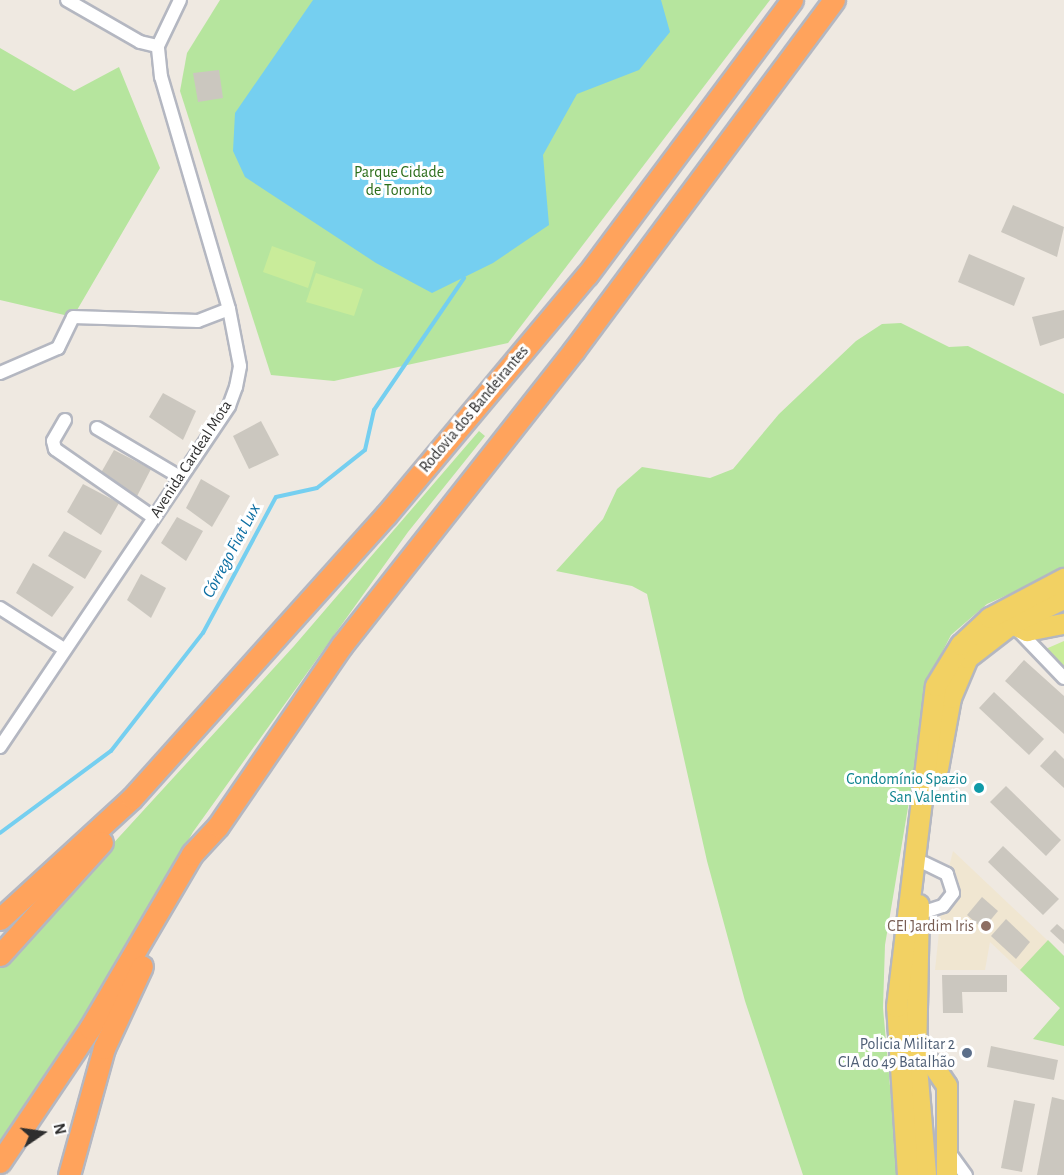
<!DOCTYPE html>
<meta charset="utf-8">
<style>
body{margin:0}
#map{position:relative;width:1064px;height:1175px;overflow:hidden;background:#efe9e1;font-family:"Alegreya Sans",sans-serif}
div>[style]{position:absolute}
[style*='--x']{left:calc(var(--x)*1px);top:calc(var(--y)*1px);width:calc(var(--w)*1px);rotate:calc(var(--a)*1deg)}
.education>*{inset:0;background:#f0e6d1}
.green>*{inset:0;background:#b6e59e}
.pitch>*{inset:0;background:#c9ec9a}
.water>*{inset:0;background:#75cff0}
.stream>*{height:4px;margin:-2px;padding:0 2px;transform-origin:2px;border-radius:2px;background:#75cff0}
.building>*{inset:0;background:#cbc7bf}
.roads{filter:drop-shadow(2px 0 #b4b7c1) drop-shadow(-2px 0 #b4b7c1) drop-shadow(0 2px #b4b7c1) drop-shadow(0 -2px #b4b7c1)}
.minor>*{height:12px;margin:-6px;padding:0 6px;transform-origin:6px;border-radius:6px;background:#fff}
.primary>*{height:20px;margin:-10px;padding:0 10px;transform-origin:10px;border-radius:10px;background:#f2d163}
.motorway>*{height:21px;margin:-10.5px;padding:0 10.5px;transform-origin:10.5px;border-radius:10.5px;background:#ffa35c}
.dots>*{width:16px;height:16px;translate:-50% -50%;box-sizing:border-box;border:3px solid #fff;border-radius:50%}
span{translate:-50% -50%;white-space:nowrap;text-align:center;line-height:1.15;-webkit-text-stroke:6px #fff;paint-order:stroke}
.park-label{font-size:16px;color:#2c6e1b}
.street-label{font-size:16px;color:#2e2e2e}
.culture-label{font-size:16px;color:#0d838f}
.right{translate:-100% -50%;text-align:right}
.education-label{font-size:16px;color:#785e54}
.service-label{font-size:16px;color:#4e5e75}
.water-label{font-size:18px;color:#0d6fa3;font-style:italic}
.north{position:absolute;left:12px;top:1103px;width:60px;height:60px;-webkit-text-stroke:4px #fff;paint-order:stroke;rotate:77deg;font-size:16px;font-weight:700;line-height:24px;text-align:center;color:#2e2e2e}
.north::after{content:'';display:block;margin:auto;width:21px;height:27px;background:#2e2e2e;clip-path:polygon(50% 0,100% 100%,50% 72%,0 100%)}
</style>
<div id="map">
<div class="education">
<i style="clip-path:polygon(953px 851px,1064px 956px,1060px 1008px,990px 942px,985px 970px,935px 970px,941px 913px,959px 891px,949px 867px)"></i>
</div>
<div class="green">
<i style="clip-path:polygon(220px 0,770px 0,508px 343px,334px 381px,271px 375px,180px 91px,187px 53px)"></i>
<i style="clip-path:polygon(0 48px,74px 91px,119px 67px,160px 168px,73px 317px,0 300px)"></i>
<i style="clip-path:polygon(901px 323px,949px 347px,968px 346px,1064px 394px,1064px 570px,987px 604px,951px 635px,930px 676px,885px 945px,883px 1008px,898px 1175px,803px 1175px,745px 1001px,707px 861px,647px 594px,632px 586px,556px 571px,603px 519px,617px 489px,642px 467px,710px 478px,733px 469px,779px 414px,856px 341px,882px 324px)"></i>
<i style="clip-path:polygon(479px 431px,485px 436px,408px 532px,193px 832px,76px 1038px,0 1146px,0 967px,294px 646px)"></i>
<i style="clip-path:polygon(1048px 940px,1064px 956px,1064px 1046px,1033px 1039px,1060px 1008px,1020px 970px)"></i>
</div>
<div class="pitch">
<i style="clip-path:polygon(272px 246px,316px 262px,308px 288px,263px 272px)"></i>
<i style="clip-path:polygon(316px 273px,363px 289px,354px 316px,306px 302px)"></i>
<i style="clip-path:polygon(1064px 641px,1064px 671px,1041px 651px)"></i>
</div>
<div class="water">
<i style="clip-path:polygon(313px 0,661px 0,670px 32px,639px 70px,577px 94px,543px 155px,549px 225px,493px 263px,432px 293px,376px 263px,245px 177px,233px 151px,235px 113px)"></i>
</div>
<div class="stream">
<i style="--x:0;--y:833;--w:138;--a:-36.5"></i>
<i style="--x:111;--y:751;--w:150;--a:-52.1"></i>
<i style="--x:203;--y:633;--w:154;--a:-61.8"></i>
<i style="--x:276;--y:497;--w:42;--a:-12.4"></i>
<i style="--x:317;--y:488;--w:61;--a:-38.4"></i>
<i style="--x:365;--y:450;--w:41;--a:-77.3"></i>
<i style="--x:374;--y:410;--w:160;--a:-55.7"></i>
</div>
<div class="building">
<i style="clip-path:polygon(219px 70px,223px 98px,198px 102px,193px 73px)"></i>
<i style="clip-path:polygon(1013px 205px,1064px 227px,1057px 257px,1001px 232px)"></i>
<i style="clip-path:polygon(969px 254px,1025px 278px,1014px 306px,958px 282px)"></i>
<i style="clip-path:polygon(1064px 310px,1064px 338px,1040px 346px,1032px 317px)"></i>
<i style="clip-path:polygon(163px 393px,196px 411px,183px 440px,149px 417px)"></i>
<i style="clip-path:polygon(261px 421px,279px 455px,249px 469px,233px 436px)"></i>
<i style="clip-path:polygon(114px 450px,151px 469px,134px 502px,98px 478px)"></i>
<i style="clip-path:polygon(201px 479px,230px 496px,212px 527px,186px 508px)"></i>
<i style="clip-path:polygon(83px 484px,119px 503px,101px 535px,67px 512px)"></i>
<i style="clip-path:polygon(177px 517px,203px 531px,186px 561px,161px 543px)"></i>
<i style="clip-path:polygon(64px 531px,102px 551px,85px 579px,48px 556px)"></i>
<i style="clip-path:polygon(33px 563px,74px 587px,52px 617px,16px 593px)"></i>
<i style="clip-path:polygon(141px 574px,166px 588px,151px 618px,127px 600px)"></i>
<i style="clip-path:polygon(1024px 660px,1064px 696px,1064px 734px,1005px 681px)"></i>
<i style="clip-path:polygon(994px 692px,1044px 739px,1029px 755px,979px 708px)"></i>
<i style="clip-path:polygon(1055px 750px,1064px 759px,1064px 788px,1040px 766px)"></i>
<i style="clip-path:polygon(976px 780px,985px 782px,981px 796px,973px 794px)"></i>
<i style="clip-path:polygon(1006px 786px,1061px 840px,1046px 856px,990px 802px)"></i>
<i style="clip-path:polygon(1003px 846px,1059px 899px,1043px 915px,988px 862px)"></i>
<i style="clip-path:polygon(982px 897px,998px 911px,983px 929px,967px 915px)"></i>
<i style="clip-path:polygon(1006px 919px,1030px 942px,1016px 959px,991px 936px)"></i>
<i style="clip-path:polygon(1057px 924px,1064px 930px,1064px 944px,1050px 931px)"></i>
<i style="clip-path:polygon(942px 975px,1007px 975px,1007px 992px,962px 992px,963px 1013px,943px 1013px)"></i>
<i style="clip-path:polygon(991px 1046px,1058px 1060px,1054px 1080px,987px 1067px)"></i>
<i style="clip-path:polygon(1052px 1097px,1064px 1100px,1064px 1175px,1037px 1175px)"></i>
<i style="clip-path:polygon(1014px 1100px,1035px 1104px,1022px 1172px,1001px 1168px)"></i>
</div>
<div class="roads">
<div class="minor">
<i style="--x:67;--y:0;--w:84;--a:29.9"></i>
<i style="--x:140;--y:42;--w:18;--a:13"></i>
<i style="--x:0;--y:373;--w:63;--a:-23.3"></i>
<i style="--x:58;--y:348;--w:34;--a:-64"></i>
<i style="--x:73;--y:317;--w:125;--a:1.8"></i>
<i style="--x:198;--y:321;--w:33;--a:-21"></i>
<i style="--x:65;--y:420;--w:24;--a:120"></i>
<i style="--x:53;--y:441;--w:8;--a:76"></i>
<i style="--x:55;--y:449;--w:119;--a:34.8"></i>
<i style="--x:97;--y:428;--w:96;--a:30.6"></i>
<i style="--x:0;--y:608;--w:76;--a:32.6"></i>
<i style="--x:1017;--y:629;--w:68;--a:46.2"></i>
<i style="--x:0;--y:747;--w:411;--a:-56.1"></i>
<i style="--x:229;--y:406;--w:20;--a:-70"></i>
<i style="--x:236;--y:387;--w:21;--a:-79"></i>
<i style="--x:240;--y:366;--w:58;--a:-100.9"></i>
<i style="--x:229;--y:309;--w:242;--a:-106.3"></i>
<i style="--x:161;--y:77;--w:31;--a:-96"></i>
<i style="--x:158;--y:46;--w:51;--a:-64.4"></i>
<i style="--x:918;--y:914;--w:26;--a:-18"></i>
<i style="--x:943;--y:906;--w:16;--a:-52"></i>
<i style="--x:953;--y:893;--w:20;--a:-108"></i>
<i style="--x:947;--y:874;--w:25;--a:-154"></i>
<i style="--x:949;--y:1152;--w:29;--a:54"></i>
</div>
<div class="primary">
<i style="--x:1012;--y:624;--w:17;--a:25"></i>
<i style="--x:1027;--y:631;--w:38;--a:-11"></i>
<i style="--x:938;--y:769;--w:72;--a:-79.6"></i>
<i style="--x:951;--y:698;--w:43;--a:-67"></i>
<i style="--x:968;--y:658;--w:56;--a:-37.7"></i>
<i style="--x:1012;--y:624;--w:58;--a:-25.7"></i>
<i style="--x:919;--y:905;--w:150;--a:91.1"></i>
<i style="--x:916;--y:1055;--w:120;--a:85.2"></i>
<i style="--x:916;--y:1055;--w:20;--a:30"></i>
<i style="--x:933;--y:1065;--w:25;--a:56"></i>
<i style="--x:947;--y:1086;--w:89;--a:90"></i>
<i style="--x:908;--y:1175;--w:168;--a:-93.7"></i>
<i style="--x:897;--y:1007;--w:323;--a:-83.1"></i>
<i style="--x:936;--y:686;--w:48;--a:-58.6"></i>
<i style="--x:961;--y:645;--w:40;--a:-43"></i>
<i style="--x:990;--y:618;--w:84;--a:-27.8"></i>
</div>
<div class="motorway">
<i style="--x:0;--y:919;--w:179;--a:-42.5"></i>
<i style="--x:132;--y:798;--w:380;--a:-48.1"></i>
<i style="--x:386;--y:515;--w:313;--a:-50.1"></i>
<i style="--x:587;--y:275;--w:343;--a:-53.3"></i>
<i style="--x:0;--y:955;--w:152;--a:-47.9"></i>
<i style="--x:0;--y:1162;--w:161;--a:-56.1"></i>
<i style="--x:90;--y:1028;--w:202;--a:-59.6"></i>
<i style="--x:192;--y:854;--w:38;--a:-47"></i>
<i style="--x:218;--y:826;--w:219;--a:-55.6"></i>
<i style="--x:342;--y:645;--w:375;--a:-51.8"></i>
<i style="--x:574;--y:350;--w:436;--a:-53.4"></i>
<i style="--x:69;--y:1175;--w:132;--a:-74.6"></i>
<i style="--x:104;--y:1048;--w:90;--a:-65.1"></i>
</div>
</div>
<div class="dots">
<i style="left:979px;top:788px;background:#0f9aa8"></i>
<i style="left:986px;top:926px;background:#8d6e63"></i>
<i style="left:967px;top:1053px;background:#5c6f8a"></i>
</div>
<div class="park-label">
<span style="left:399px;top:181px">Parque Cidade<br>de Toronto</span>
</div>
<div class="street-label">
<span style="left:474px;top:409px;rotate:-50deg">Rodovia dos Bandeirantes</span>
<span style="left:191px;top:459px;rotate:-57deg">Avenida Cardeal Mota</span>
</div>
<div class="culture-label">
<span class="right" style="left:967px;top:788px">Condomínio Spazio<br>San Valentin</span>
</div>
<div class="education-label">
<span class="right" style="left:974px;top:926px">CEI Jardim Iris</span>
</div>
<div class="service-label">
<span class="right" style="left:955px;top:1053px">Policia Militar 2<br>CIA do 49 Batalhão</span>
</div>
<div class="water-label">
<span style="left:232px;top:551px;rotate:-62deg">Córrego Fiat Lux</span>
</div>
<div class="north">N</div>
</div>
